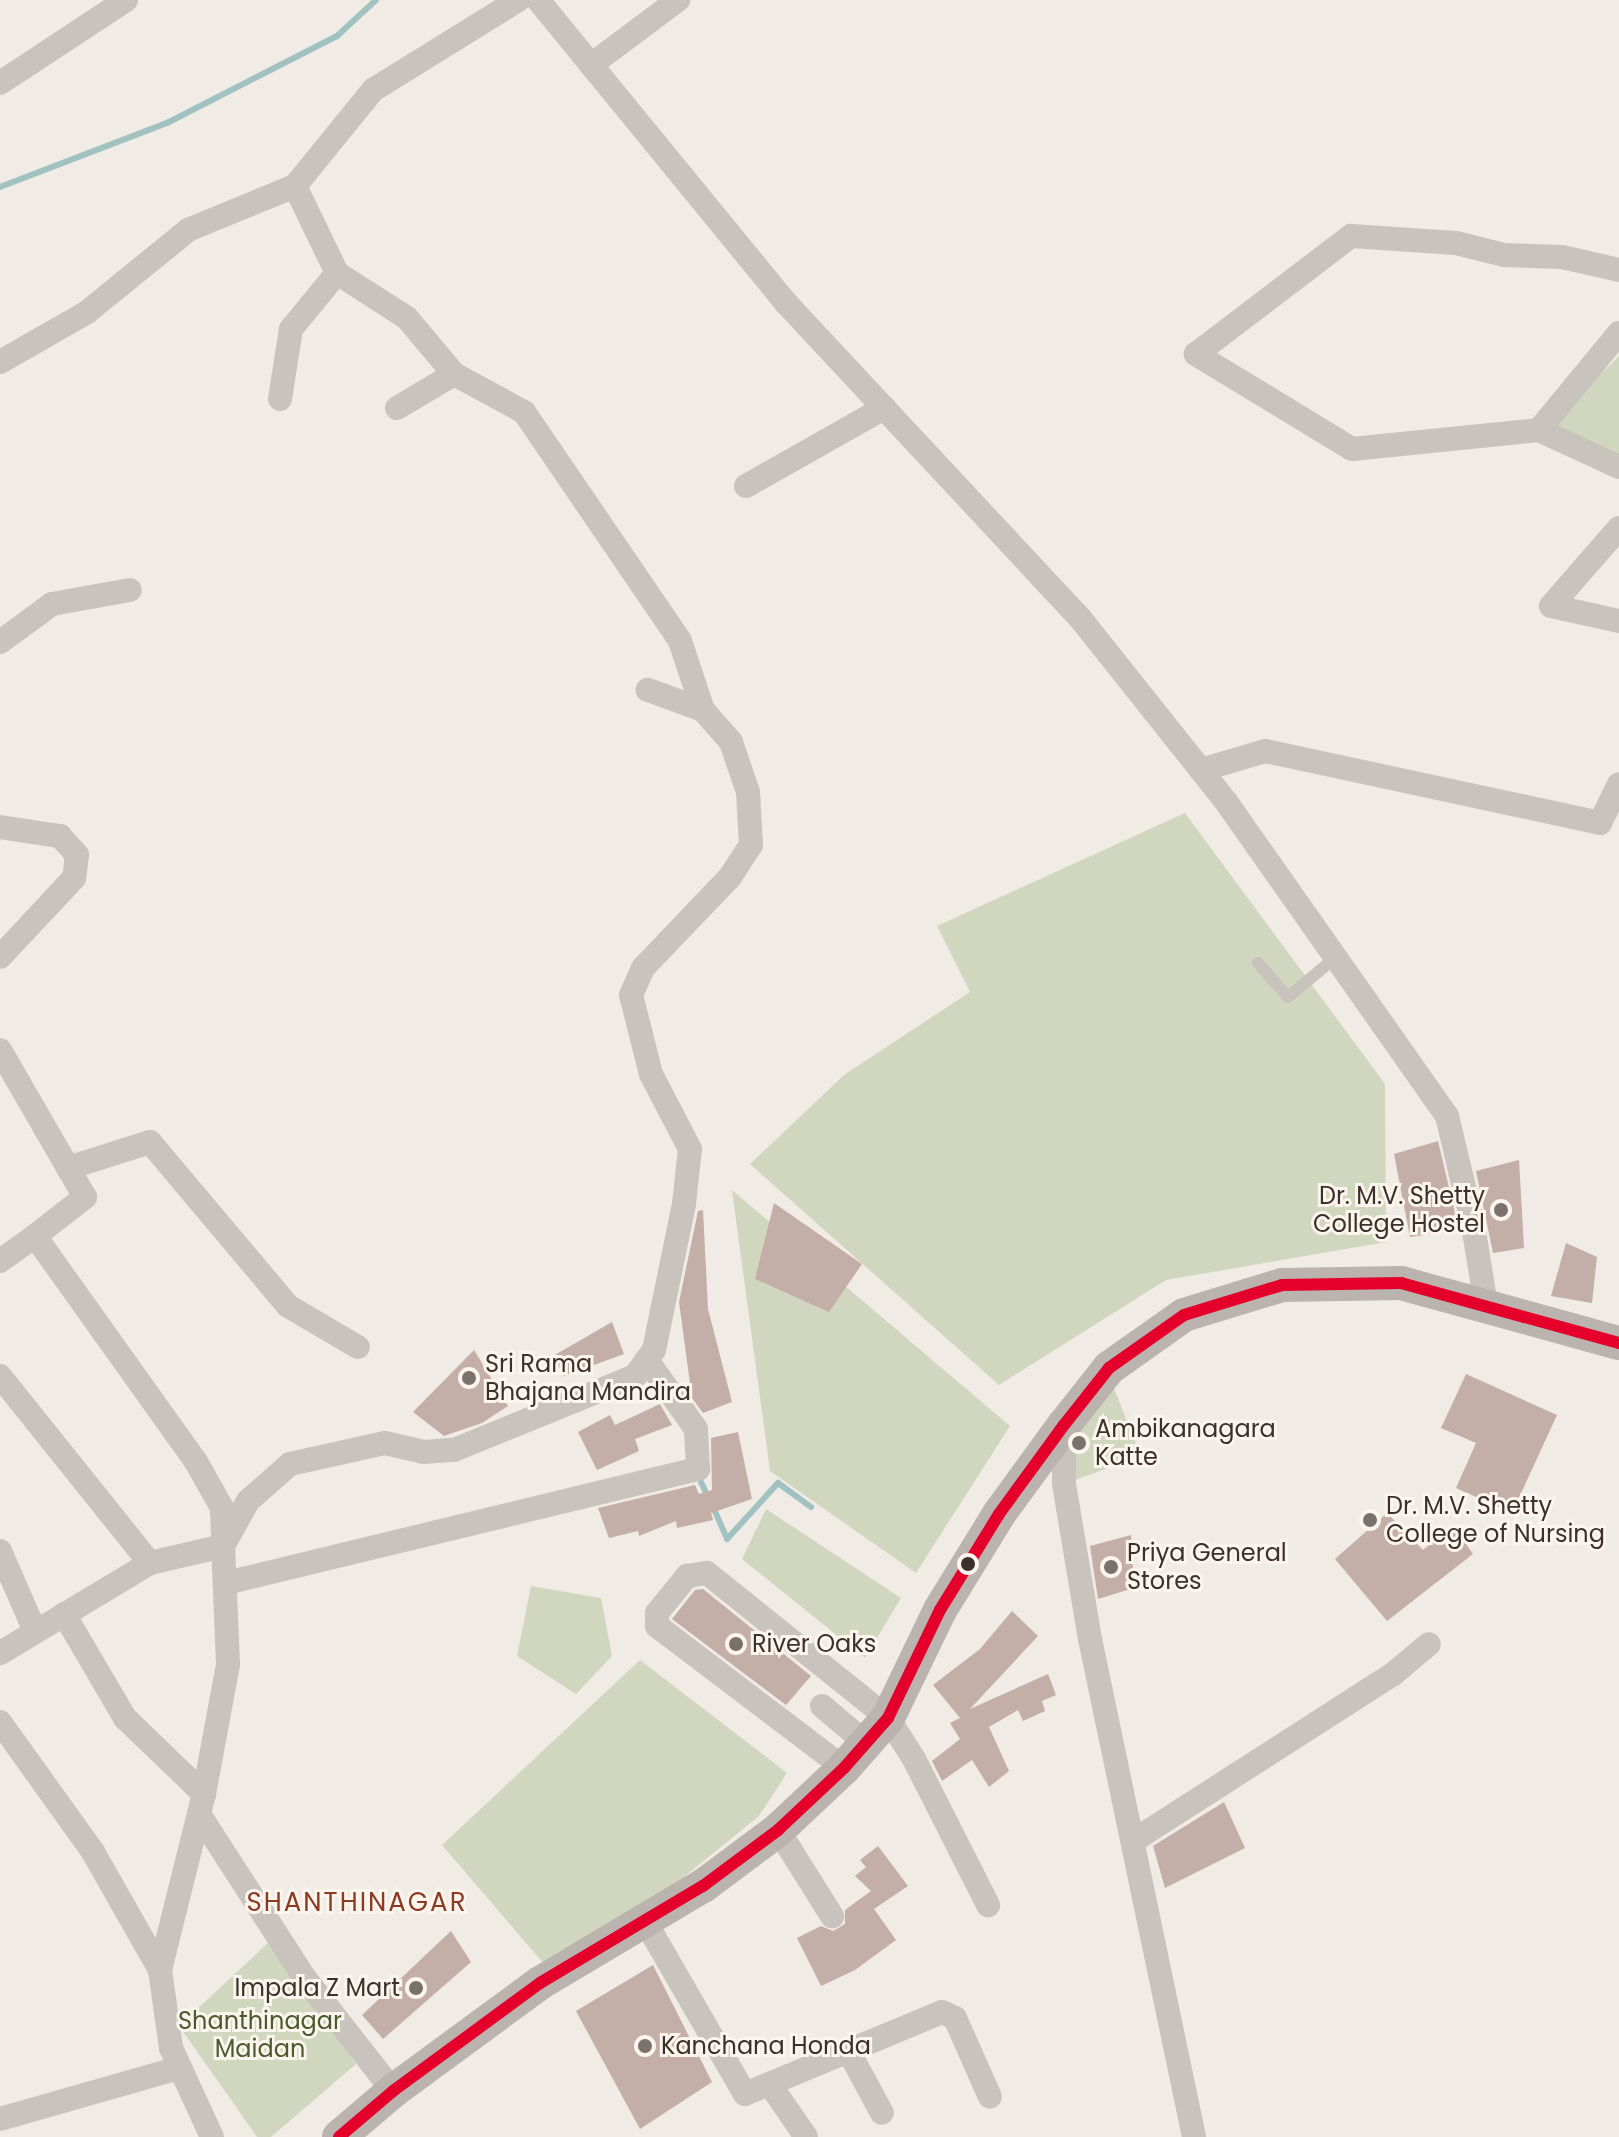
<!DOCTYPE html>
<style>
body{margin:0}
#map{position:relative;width:1619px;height:2137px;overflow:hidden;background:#f0ebe5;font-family:Poppins,sans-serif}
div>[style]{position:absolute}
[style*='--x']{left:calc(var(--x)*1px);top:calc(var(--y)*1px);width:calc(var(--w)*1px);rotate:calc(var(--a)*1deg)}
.green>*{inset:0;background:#d1d6bf}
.stream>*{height:6px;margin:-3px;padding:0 3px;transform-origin:3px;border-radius:3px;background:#a1c2c1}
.building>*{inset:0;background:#c3afa7}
.service>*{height:12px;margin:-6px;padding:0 6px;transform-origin:6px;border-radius:6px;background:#c9c3be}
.minor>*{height:24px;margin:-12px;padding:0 12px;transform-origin:12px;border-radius:12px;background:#c9c3be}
.secondary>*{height:34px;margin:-17px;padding:0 17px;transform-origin:17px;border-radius:17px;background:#bab3ae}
.bus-1>*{height:12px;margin:-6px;padding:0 6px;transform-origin:6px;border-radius:6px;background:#e4002b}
.dots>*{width:22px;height:22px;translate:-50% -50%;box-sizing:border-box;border:4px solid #fbf5ee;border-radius:50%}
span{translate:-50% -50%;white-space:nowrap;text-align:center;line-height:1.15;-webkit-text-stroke:6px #fbf5ee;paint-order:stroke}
.poi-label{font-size:24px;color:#3b302b}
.right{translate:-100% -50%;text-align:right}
.left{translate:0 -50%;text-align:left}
.park-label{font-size:24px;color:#4a5a2e}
.neighbourhood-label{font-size:26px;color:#8c3b22;letter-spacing:2px}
</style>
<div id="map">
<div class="green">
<i style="clip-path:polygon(1619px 356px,1619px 459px,1549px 424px)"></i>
<i style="clip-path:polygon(1185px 813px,1385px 1084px,1386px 1242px,1166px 1280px,999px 1385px,750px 1164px,844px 1075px,970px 992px,937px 926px)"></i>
<i style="clip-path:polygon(732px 1190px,1010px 1426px,916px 1573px,770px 1471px)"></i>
<i style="clip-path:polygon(1109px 1376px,1141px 1456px,1064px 1484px,1070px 1431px)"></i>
<i style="clip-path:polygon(766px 1509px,901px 1598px,865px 1658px,742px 1559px)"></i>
<i style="clip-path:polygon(531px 1586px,601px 1598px,612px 1656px,576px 1694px,517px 1656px)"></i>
<i style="clip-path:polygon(640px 1660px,787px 1773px,759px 1816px,679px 1881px,544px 1964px,442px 1845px)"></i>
<i style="clip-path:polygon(268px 1943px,356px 2064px,271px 2137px,257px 2137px,179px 2026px)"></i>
</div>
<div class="stream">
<i style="--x:0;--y:187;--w:179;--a:-21"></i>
<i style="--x:167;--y:123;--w:191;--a:-27.1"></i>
<i style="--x:337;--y:36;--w:53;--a:-42.7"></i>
<i style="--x:701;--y:1482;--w:17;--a:65"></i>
<i style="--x:713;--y:1507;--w:35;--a:66"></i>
<i style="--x:727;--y:1539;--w:76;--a:-47.7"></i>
<i style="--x:778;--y:1483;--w:41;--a:36"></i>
</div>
<div class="building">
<i style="clip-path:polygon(1438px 1141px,1459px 1230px,1410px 1237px,1394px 1154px)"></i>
<i style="clip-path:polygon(1519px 1160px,1524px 1248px,1493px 1253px,1476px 1171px)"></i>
<i style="clip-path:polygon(774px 1203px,862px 1264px,829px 1312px,755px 1279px)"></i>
<i style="clip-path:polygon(703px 1210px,708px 1309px,732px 1402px,703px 1413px,692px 1398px,679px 1302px,698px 1211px)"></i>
<i style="clip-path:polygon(1566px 1243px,1597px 1257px,1592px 1303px,1551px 1296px)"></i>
<i style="clip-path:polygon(612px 1322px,624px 1354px,564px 1376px,553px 1356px)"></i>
<i style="clip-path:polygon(474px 1350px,508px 1406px,482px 1423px,444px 1436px,413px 1412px)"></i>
<i style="clip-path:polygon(1466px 1374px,1557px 1415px,1512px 1513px,1456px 1488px,1476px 1443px,1441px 1428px)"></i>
<i style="clip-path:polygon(660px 1404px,672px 1425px,635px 1439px,639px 1451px,597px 1470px,578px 1432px,610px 1415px,615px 1425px)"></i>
<i style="clip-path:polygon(738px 1432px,752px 1499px,711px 1513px,713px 1520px,677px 1528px,676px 1521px,639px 1536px,638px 1531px,609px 1538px,598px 1508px,695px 1485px,699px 1494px,712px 1490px,711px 1438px)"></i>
<i style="clip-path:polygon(1387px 1513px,1423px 1550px,1453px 1526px,1473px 1554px,1387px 1621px,1335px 1559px)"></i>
<i style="clip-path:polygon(1131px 1535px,1134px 1588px,1098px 1599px,1090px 1546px)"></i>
<i style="clip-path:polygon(703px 1589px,811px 1676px,786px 1705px,672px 1619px,695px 1590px)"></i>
<i style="clip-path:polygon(1012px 1611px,1038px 1636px,970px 1709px,1048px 1674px,1056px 1695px,1042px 1701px,1045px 1711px,1023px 1721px,1018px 1710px,989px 1727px,1009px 1771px,989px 1787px,972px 1760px,942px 1781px,932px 1761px,960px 1739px,950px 1723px,960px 1718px,933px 1685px,980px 1649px)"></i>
<i style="clip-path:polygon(1224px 1802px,1245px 1848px,1165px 1888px,1153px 1846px)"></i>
<i style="clip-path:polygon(878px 1846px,908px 1886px,874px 1909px,896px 1940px,855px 1970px,821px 1986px,797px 1938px,821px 1926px,833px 1931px,845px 1924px,845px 1910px,871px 1891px,855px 1876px,866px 1867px,860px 1860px)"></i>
<i style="clip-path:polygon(451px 1931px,471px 1962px,383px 2039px,362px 2015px)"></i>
<i style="clip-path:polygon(653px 1965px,712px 2082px,640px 2129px,576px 2011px)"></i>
</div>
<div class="service">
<i style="--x:1258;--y:963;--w:45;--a:48.6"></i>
<i style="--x:1288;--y:997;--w:62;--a:-39.8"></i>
</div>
<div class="minor">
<i style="--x:538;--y:0;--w:393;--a:50.7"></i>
<i style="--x:787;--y:304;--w:429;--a:47"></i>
<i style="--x:1080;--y:618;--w:236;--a:51.5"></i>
<i style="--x:1227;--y:803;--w:383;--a:54.9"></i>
<i style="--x:1447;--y:1116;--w:112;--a:76.6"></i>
<i style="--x:1473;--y:1225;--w:81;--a:80.8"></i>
<i style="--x:591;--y:65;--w:109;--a:-36.8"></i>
<i style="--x:0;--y:83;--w:151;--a:-33.4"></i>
<i style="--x:337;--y:273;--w:83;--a:32.7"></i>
<i style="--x:407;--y:318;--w:73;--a:50"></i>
<i style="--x:454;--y:374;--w:80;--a:28.5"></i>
<i style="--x:524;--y:412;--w:277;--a:55.7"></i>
<i style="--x:680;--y:641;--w:73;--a:71.6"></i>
<i style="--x:1619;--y:333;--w:126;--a:129.5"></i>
<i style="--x:1539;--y:430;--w:88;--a:24.8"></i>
<i style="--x:0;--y:362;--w:99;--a:-29.7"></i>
<i style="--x:86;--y:313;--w:132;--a:-39.1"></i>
<i style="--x:188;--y:230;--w:116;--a:-22.4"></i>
<i style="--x:280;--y:399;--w:71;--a:-81.1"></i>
<i style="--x:291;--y:329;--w:72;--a:-50.6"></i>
<i style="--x:337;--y:273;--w:97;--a:-115.8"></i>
<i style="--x:295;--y:186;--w:124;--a:-50.9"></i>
<i style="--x:373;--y:90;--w:171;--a:-31.8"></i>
<i style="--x:397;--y:408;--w:66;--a:-30.8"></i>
<i style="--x:1539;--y:430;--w:188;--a:174.2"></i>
<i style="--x:1352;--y:449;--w:183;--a:-148.7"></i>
<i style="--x:1196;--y:354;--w:195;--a:-37.3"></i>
<i style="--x:1351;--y:236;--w:105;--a:3.8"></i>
<i style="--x:1456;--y:243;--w:49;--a:14"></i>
<i style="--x:1504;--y:255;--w:58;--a:2"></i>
<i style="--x:1562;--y:257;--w:58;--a:12.8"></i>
<i style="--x:746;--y:486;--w:159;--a:-29.5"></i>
<i style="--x:1619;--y:528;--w:103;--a:131.1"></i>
<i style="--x:1551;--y:606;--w:70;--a:12.4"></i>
<i style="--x:0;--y:642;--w:64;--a:-36.2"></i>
<i style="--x:52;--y:604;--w:79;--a:-10.2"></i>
<i style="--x:1201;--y:770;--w:67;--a:-16.5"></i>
<i style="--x:1265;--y:751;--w:343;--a:12.1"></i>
<i style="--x:1600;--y:823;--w:43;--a:-64"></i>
<i style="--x:0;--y:827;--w:61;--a:8.5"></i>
<i style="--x:60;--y:836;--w:25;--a:48"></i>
<i style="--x:77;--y:855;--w:23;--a:97"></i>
<i style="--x:74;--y:878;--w:108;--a:133.1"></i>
<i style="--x:0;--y:1050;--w:170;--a:60"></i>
<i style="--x:85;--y:1197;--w:63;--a:142"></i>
<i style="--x:35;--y:1236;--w:275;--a:54.5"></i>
<i style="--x:195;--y:1460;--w:55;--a:60.6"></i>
<i style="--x:222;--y:1508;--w:38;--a:88"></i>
<i style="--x:223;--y:1546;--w:75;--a:166.9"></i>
<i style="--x:150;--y:1563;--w:175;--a:149"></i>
<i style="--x:68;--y:1168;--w:86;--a:-17.6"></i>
<i style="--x:150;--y:1142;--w:214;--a:49.9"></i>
<i style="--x:288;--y:1306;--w:81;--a:30.4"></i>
<i style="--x:0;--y:1261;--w:43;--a:-35.5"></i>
<i style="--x:0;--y:1376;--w:240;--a:51.3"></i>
<i style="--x:1064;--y:1425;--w:59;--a:90"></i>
<i style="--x:1064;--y:1484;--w:157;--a:80.5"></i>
<i style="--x:1090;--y:1639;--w:509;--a:78.2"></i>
<i style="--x:0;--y:1551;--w:87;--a:66.4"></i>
<i style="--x:226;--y:1583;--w:486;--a:-13.6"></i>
<i style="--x:698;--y:1469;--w:40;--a:-92.9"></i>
<i style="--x:696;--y:1429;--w:85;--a:-125.4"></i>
<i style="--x:64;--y:1614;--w:121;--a:59.6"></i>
<i style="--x:125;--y:1718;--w:110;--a:43.9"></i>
<i style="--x:822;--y:1706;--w:59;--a:40.2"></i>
<i style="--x:0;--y:1722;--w:160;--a:54.4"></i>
<i style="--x:93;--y:1852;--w:136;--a:60.4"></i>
<i style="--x:844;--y:1768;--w:235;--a:-142.8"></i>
<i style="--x:657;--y:1626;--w:13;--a:-90"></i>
<i style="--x:657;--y:1613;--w:48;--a:-51"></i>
<i style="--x:687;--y:1576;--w:20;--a:-9"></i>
<i style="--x:707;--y:1573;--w:232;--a:38.7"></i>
<i style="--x:888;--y:1718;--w:49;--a:57.6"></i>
<i style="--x:914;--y:1759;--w:164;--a:63.1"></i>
<i style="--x:199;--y:1814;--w:194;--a:57.2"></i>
<i style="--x:304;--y:1977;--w:145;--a:52"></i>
<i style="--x:778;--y:1830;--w:102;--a:57.9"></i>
<i style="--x:1133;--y:1841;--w:308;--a:-32.7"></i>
<i style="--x:1392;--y:1675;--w:48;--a:-40"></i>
<i style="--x:645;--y:1921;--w:200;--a:60"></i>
<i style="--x:745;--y:2094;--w:213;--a:-22.6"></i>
<i style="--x:942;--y:2012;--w:14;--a:25"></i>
<i style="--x:955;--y:2018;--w:86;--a:66.1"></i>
<i style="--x:849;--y:2052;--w:69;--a:61.6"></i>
<i style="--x:771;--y:2086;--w:62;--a:55.5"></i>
<i style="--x:0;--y:2119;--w:186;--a:-15.9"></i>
<i style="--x:212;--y:2137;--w:98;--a:-114.7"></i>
<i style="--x:171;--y:2048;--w:79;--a:-98"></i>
<i style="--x:160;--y:1970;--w:181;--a:-76"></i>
<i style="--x:204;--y:1794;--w:132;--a:-79.5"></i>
<i style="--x:228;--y:1664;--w:118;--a:-92.4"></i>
<i style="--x:223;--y:1546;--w:51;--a:-60.9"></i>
<i style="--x:248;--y:1501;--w:56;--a:-41.4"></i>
<i style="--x:290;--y:1464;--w:97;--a:-12.5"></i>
<i style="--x:385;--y:1443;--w:39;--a:13"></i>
<i style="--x:423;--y:1452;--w:31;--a:-4"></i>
<i style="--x:454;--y:1450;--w:196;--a:-22.2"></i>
<i style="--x:635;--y:1376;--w:32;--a:-54"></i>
<i style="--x:654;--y:1350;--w:149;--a:-78.4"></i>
<i style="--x:684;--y:1204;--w:55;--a:-83.8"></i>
<i style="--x:690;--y:1149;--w:85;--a:-117.5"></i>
<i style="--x:651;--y:1074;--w:81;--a:-104.2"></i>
<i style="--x:631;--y:995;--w:30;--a:-66"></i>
<i style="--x:643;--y:968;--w:126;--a:-46.3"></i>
<i style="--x:730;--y:877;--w:38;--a:-57"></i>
<i style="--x:751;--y:845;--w:53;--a:-93.2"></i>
<i style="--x:748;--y:792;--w:53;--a:-108.8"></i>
<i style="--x:731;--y:742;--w:43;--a:-131.2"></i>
<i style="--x:703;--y:710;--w:59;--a:-160"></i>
</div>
<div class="secondary">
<i style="--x:339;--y:2137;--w:71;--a:-40.4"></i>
<i style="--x:393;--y:2091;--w:182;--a:-36.3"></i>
<i style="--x:540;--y:1983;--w:190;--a:-30.8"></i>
<i style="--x:703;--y:1886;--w:94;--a:-36.7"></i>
<i style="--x:778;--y:1830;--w:91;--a:-43.2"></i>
<i style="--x:844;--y:1768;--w:67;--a:-48.7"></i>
<i style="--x:888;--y:1718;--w:120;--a:-64.3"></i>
<i style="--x:940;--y:1610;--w:113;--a:-58.4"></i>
<i style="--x:999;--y:1514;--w:110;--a:-53.9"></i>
<i style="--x:1064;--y:1425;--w:73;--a:-51.7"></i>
<i style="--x:1109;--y:1368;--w:92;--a:-35.2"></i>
<i style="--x:1184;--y:1315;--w:102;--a:-17"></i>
<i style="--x:1282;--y:1285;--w:119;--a:-1"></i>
<i style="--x:1401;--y:1283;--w:226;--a:15.4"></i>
</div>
<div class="bus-1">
<i style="--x:339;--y:2137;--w:71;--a:-40.4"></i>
<i style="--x:393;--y:2091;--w:182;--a:-36.3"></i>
<i style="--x:540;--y:1983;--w:190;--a:-30.8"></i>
<i style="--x:703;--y:1886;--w:94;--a:-36.7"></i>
<i style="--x:778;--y:1830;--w:91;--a:-43.2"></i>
<i style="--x:844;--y:1768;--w:67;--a:-48.7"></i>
<i style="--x:888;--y:1718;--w:120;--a:-64.3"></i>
<i style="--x:940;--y:1610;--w:113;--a:-58.4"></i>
<i style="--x:999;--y:1514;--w:110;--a:-53.9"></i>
<i style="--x:1064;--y:1425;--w:73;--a:-51.7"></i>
<i style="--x:1109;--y:1368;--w:92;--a:-35.2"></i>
<i style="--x:1184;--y:1315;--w:102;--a:-17"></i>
<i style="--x:1282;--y:1285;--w:119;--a:-1"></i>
<i style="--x:1401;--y:1283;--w:226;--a:15.4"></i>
</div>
<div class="dots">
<i style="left:1501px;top:1210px;background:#7a716c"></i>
<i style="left:469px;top:1378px;background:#7a716c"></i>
<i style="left:1079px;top:1443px;background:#7a716c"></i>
<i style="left:1370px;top:1520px;background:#7a716c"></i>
<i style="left:968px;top:1564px;background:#3b302b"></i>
<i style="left:1111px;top:1567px;background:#7a716c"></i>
<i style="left:736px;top:1644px;background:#7a716c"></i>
<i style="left:416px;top:1988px;background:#7a716c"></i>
<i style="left:645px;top:2046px;background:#7a716c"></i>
</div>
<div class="poi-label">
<span class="right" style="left:1485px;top:1210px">Dr. M.V. Shetty<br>College Hostel</span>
<span class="left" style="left:485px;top:1378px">Sri Rama<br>Bhajana Mandira</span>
<span class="left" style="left:1095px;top:1443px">Ambikanagara<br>Katte</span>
<span class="left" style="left:1386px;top:1520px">Dr. M.V. Shetty<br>College of Nursing</span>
<span class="left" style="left:1127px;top:1567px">Priya General<br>Stores</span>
<span class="left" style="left:752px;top:1644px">River Oaks</span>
<span class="right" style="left:400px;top:1988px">Impala Z Mart</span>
<span class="left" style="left:661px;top:2046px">Kanchana Honda</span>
</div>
<div class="park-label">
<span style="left:260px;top:2035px">Shanthinagar<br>Maidan</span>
</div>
<div class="neighbourhood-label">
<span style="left:357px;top:1903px">SHANTHINAGAR</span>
</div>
</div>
